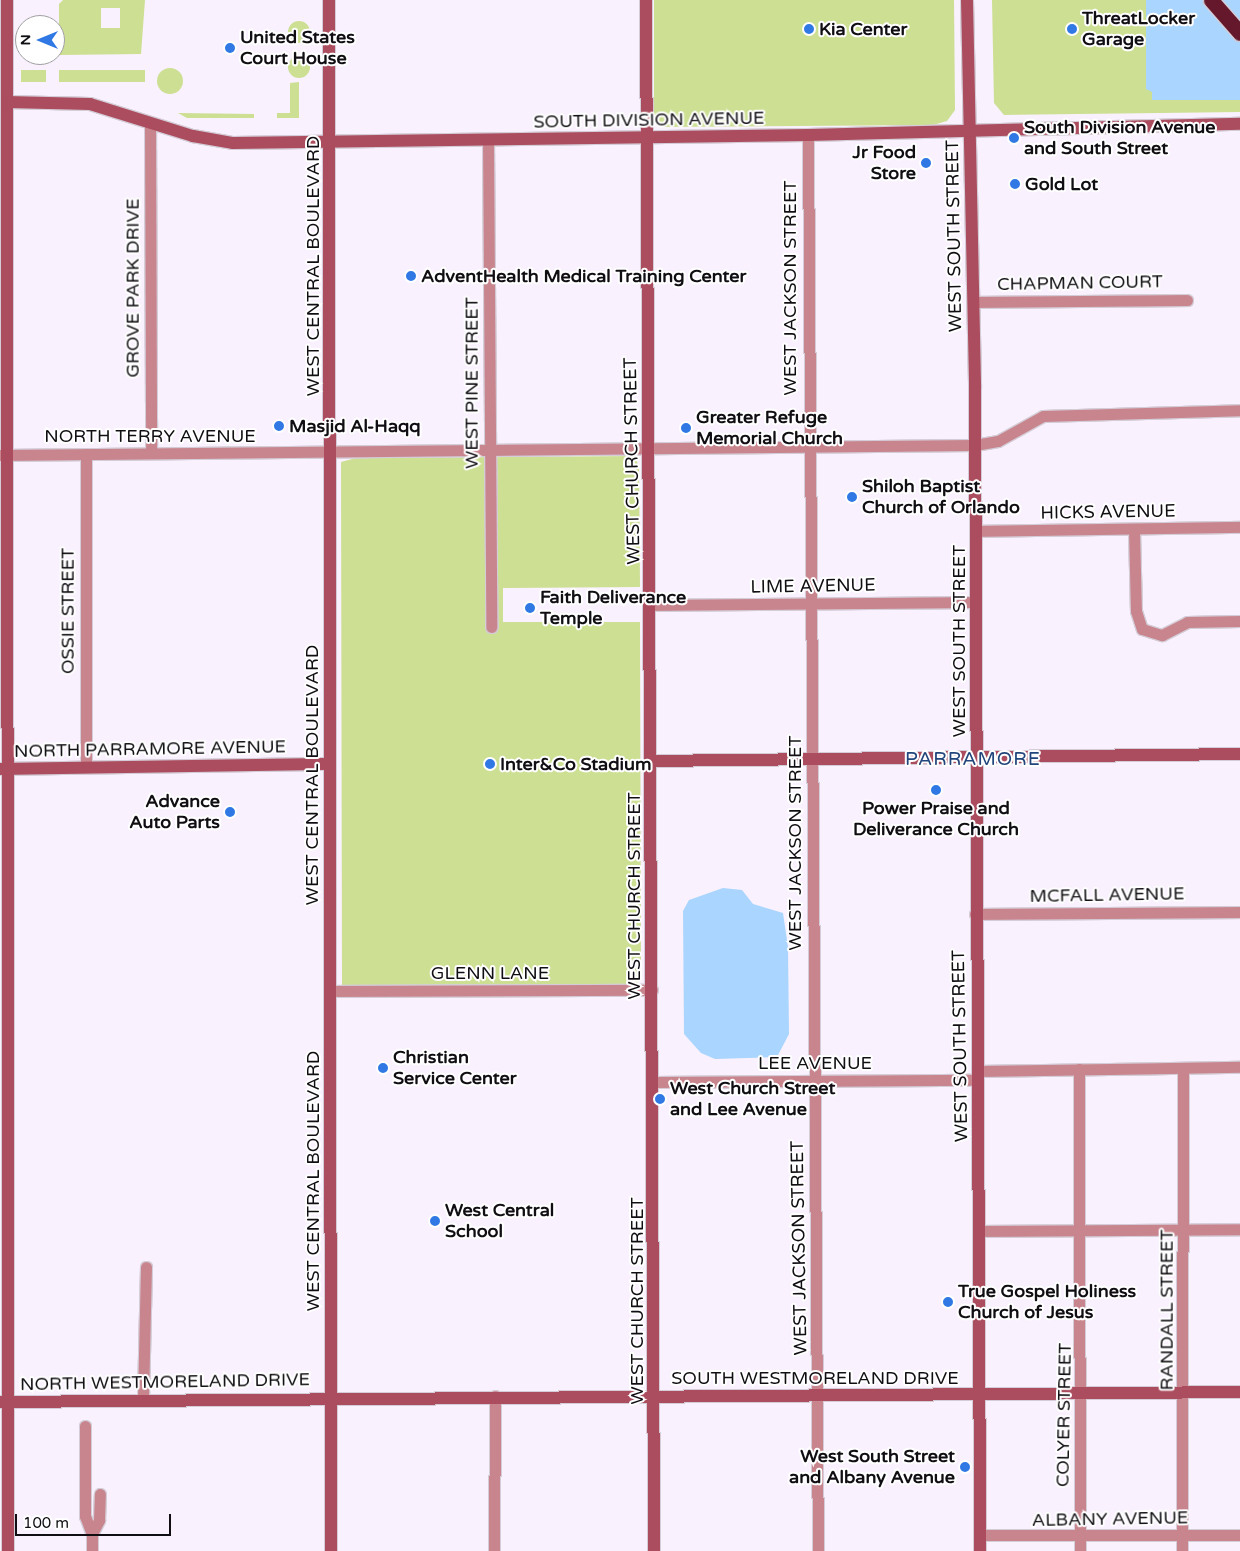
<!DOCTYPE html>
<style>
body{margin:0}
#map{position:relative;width:1240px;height:1551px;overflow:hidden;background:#f9f1fd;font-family:"Varela Round",sans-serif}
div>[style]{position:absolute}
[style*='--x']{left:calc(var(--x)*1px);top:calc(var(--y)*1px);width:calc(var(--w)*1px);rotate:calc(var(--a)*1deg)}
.green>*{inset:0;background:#ccdf93}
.round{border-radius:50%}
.water>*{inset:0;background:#a9d5fe}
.roads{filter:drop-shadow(1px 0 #d4cdd8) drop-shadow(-1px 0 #d4cdd8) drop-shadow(0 1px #d4cdd8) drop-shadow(0 -1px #d4cdd8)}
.street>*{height:11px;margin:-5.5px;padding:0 5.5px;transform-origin:5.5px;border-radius:5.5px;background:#c8858e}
.secondary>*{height:12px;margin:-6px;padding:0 6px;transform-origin:6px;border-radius:6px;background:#ab4d5e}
.highway>*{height:15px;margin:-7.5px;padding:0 7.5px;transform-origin:7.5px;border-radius:7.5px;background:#65182b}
.dots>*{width:14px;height:14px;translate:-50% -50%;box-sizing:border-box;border:2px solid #fff;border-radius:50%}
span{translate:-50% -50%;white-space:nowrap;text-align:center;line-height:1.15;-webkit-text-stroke:4px #fff;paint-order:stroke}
.poi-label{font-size:18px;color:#110e13;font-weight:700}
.left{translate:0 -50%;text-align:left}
.right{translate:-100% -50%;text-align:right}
.street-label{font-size:18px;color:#110e13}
.neighbourhood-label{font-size:19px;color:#22467b;letter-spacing:1px}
.north{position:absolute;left:15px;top:15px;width:50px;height:50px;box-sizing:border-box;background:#fff;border:1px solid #a09fa1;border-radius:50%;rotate:270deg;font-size:14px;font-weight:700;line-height:20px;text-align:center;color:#110e13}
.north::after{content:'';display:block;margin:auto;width:18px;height:22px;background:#3079e5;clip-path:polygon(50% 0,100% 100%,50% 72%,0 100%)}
.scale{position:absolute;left:15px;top:1514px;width:156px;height:22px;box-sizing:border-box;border:2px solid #110e13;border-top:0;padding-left:6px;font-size:15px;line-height:18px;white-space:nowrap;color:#110e13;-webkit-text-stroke:4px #fff;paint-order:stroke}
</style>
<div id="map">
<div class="green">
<i style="clip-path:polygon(evenodd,63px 0,145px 0,141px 54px,59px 55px,59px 4px,63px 0,101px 8px,120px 8px,120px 28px,101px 28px,101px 8px)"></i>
<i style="clip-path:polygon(654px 0,954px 0,955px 110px,947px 121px,933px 125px,663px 127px,654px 115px)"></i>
<i style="clip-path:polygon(992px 0,1240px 0,1240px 112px,1004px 115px,994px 103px)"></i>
<i class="round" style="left:288px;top:21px;width:22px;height:22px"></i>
<i class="round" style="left:288px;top:56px;width:22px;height:22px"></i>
<i class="round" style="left:157px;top:68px;width:26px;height:26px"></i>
<i style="clip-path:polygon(21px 70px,46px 70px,46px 82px,21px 82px)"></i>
<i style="clip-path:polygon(59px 70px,145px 70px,145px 82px,59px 82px)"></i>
<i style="clip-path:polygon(299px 82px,299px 118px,277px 118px,277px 113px,290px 113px,290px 83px)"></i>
<i style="clip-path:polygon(178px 113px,254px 114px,254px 118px,187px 118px)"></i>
<i style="clip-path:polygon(634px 456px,639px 466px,640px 587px,503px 588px,503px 622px,640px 622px,641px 980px,635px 984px,342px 986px,341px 462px,356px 458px)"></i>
</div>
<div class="water">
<i style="clip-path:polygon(1146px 0,1240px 0,1240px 100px,1152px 100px,1152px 92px,1146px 89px)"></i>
<i style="clip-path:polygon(723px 888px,742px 890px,753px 904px,783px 913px,788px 947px,789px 1034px,777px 1057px,715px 1059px,701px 1053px,684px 1034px,683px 911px,689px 900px)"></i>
</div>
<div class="roads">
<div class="street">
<i style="--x:150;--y:123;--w:330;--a:89.8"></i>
<i style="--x:808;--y:135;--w:1416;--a:89.6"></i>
<i style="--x:488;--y:139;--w:488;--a:89.6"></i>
<i style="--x:974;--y:302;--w:213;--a:-0.5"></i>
<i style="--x:86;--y:454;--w:313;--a:90"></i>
<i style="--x:0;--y:455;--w:975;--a:-0.59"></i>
<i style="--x:975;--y:445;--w:23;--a:-10"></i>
<i style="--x:998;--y:441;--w:51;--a:-29.1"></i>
<i style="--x:1043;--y:416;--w:197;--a:-1.7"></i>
<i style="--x:1134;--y:530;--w:81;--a:88.6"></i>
<i style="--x:1136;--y:611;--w:19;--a:72"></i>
<i style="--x:1142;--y:629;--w:21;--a:17"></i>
<i style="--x:1162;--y:635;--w:28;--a:-27"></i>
<i style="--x:1187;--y:622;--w:53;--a:-1.1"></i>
<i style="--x:976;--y:531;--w:264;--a:-0.9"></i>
<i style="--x:651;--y:605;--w:325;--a:-0.5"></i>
<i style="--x:975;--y:914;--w:265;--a:-0.4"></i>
<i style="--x:329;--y:991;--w:323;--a:-0.2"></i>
<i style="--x:1079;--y:1069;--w:482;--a:89.9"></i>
<i style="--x:977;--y:1071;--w:263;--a:-0.9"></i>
<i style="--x:653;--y:1082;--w:324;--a:-0.4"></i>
<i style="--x:980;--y:1231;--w:260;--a:-0.4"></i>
<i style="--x:143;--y:1399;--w:132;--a:-88.7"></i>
<i style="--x:85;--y:1426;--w:90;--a:90"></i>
<i style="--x:85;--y:1516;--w:19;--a:69"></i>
<i style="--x:92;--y:1534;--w:17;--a:90"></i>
<i style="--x:92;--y:1534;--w:16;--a:-63"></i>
<i style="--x:99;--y:1520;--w:26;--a:-88"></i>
<i style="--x:980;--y:1535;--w:260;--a:0"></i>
<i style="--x:494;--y:1551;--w:155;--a:-89.6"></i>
<i style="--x:1182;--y:1551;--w:483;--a:-89.9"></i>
</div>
<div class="secondary">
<i style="--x:7;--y:0;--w:1551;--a:89.96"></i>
<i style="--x:329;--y:0;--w:1551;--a:89.93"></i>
<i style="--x:646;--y:0;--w:1551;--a:89.7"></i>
<i style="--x:967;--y:0;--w:386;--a:88.8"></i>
<i style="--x:975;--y:386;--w:1165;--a:89.75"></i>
<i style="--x:7;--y:102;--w:83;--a:1.4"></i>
<i style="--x:90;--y:104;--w:108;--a:17.3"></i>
<i style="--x:193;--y:136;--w:41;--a:9.9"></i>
<i style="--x:233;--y:143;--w:575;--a:-0.8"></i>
<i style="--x:808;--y:135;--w:432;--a:-1.5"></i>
<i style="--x:652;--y:761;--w:588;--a:-0.68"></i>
<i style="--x:0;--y:769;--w:330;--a:-0.9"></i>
<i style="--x:0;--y:1402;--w:1240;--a:-0.46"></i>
</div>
<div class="highway">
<i style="--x:1211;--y:0;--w:44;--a:48.7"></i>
</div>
</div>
<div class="dots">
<i style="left:809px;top:29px;background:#3079e5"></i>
<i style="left:1072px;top:29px;background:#3079e5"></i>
<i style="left:230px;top:48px;background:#3079e5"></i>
<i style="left:1014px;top:138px;background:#3079e5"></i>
<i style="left:926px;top:163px;background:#3079e5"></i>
<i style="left:1015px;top:184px;background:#3079e5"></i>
<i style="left:411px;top:276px;background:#3079e5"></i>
<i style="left:279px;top:426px;background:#3079e5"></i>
<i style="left:686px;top:428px;background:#3079e5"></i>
<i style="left:852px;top:497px;background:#3079e5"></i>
<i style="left:530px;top:608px;background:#3079e5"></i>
<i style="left:490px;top:764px;background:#3079e5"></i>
<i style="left:936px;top:790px;background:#3079e5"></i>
<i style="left:230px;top:812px;background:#3079e5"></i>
<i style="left:383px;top:1068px;background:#3079e5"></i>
<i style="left:660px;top:1099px;background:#3079e5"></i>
<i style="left:435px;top:1221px;background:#3079e5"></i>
<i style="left:948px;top:1302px;background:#3079e5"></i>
<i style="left:965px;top:1467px;background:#3079e5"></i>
</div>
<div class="poi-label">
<span class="left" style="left:1082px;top:29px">ThreatLocker<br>Garage</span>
<span class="left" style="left:819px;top:29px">Kia Center</span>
<span class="left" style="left:240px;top:48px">United States<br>Court House</span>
<span class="left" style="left:1024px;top:138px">South Division Avenue<br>and South Street</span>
<span class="right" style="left:916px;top:163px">Jr Food<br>Store</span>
<span class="left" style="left:1025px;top:184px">Gold Lot</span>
<span class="left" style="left:421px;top:276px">AdventHealth Medical Training Center</span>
<span class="left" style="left:696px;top:428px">Greater Refuge<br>Memorial Church</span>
<span class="left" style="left:289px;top:426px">Masjid Al-Haqq</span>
<span class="left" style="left:862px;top:497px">Shiloh Baptist<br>Church of Orlando</span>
<span class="left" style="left:540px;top:608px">Faith Deliverance<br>Temple</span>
<span class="left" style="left:500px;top:764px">Inter&amp;Co Stadium</span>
<span class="right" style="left:220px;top:812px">Advance<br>Auto Parts</span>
<span style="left:936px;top:819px">Power Praise and<br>Deliverance Church</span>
<span class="left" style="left:393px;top:1068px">Christian<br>Service Center</span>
<span class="left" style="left:670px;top:1099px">West Church Street<br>and Lee Avenue</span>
<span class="left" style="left:445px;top:1221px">West Central<br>School</span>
<span class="left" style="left:958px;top:1302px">True Gospel Holiness<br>Church of Jesus</span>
<span class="right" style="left:955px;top:1467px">West South Street<br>and Albany Avenue</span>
</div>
<div class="street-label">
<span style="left:649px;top:120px;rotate:-1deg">SOUTH DIVISION AVENUE</span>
<span style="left:954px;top:236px;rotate:-91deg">WEST SOUTH STREET</span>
<span style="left:313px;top:266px;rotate:-90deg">WEST CENTRAL BOULEVARD</span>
<span style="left:1080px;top:283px;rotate:-1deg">CHAPMAN COURT</span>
<span style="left:133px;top:288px;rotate:-90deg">GROVE PARK DRIVE</span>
<span style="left:790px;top:288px;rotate:-90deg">WEST JACKSON STREET</span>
<span style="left:472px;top:383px;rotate:-90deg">WEST PINE STREET</span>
<span style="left:150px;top:436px">NORTH TERRY AVENUE</span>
<span style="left:632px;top:461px;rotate:-91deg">WEST CHURCH STREET</span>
<span style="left:1108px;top:512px;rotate:-1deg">HICKS AVENUE</span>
<span style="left:813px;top:586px;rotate:-1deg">LIME AVENUE</span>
<span style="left:68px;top:611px;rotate:-90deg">OSSIE STREET</span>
<span style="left:959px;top:641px;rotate:-90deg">WEST SOUTH STREET</span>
<span style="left:150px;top:749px;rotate:-1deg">NORTH PARRAMORE AVENUE</span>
<span style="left:312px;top:775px;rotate:-90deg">WEST CENTRAL BOULEVARD</span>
<span style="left:795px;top:843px;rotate:-90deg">WEST JACKSON STREET</span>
<span style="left:1107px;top:895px;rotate:-1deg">MCFALL AVENUE</span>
<span style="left:634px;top:896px;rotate:-90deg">WEST CHURCH STREET</span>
<span style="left:490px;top:973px">GLENN LANE</span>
<span style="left:960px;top:1046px;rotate:-91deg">WEST SOUTH STREET</span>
<span style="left:815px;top:1063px">LEE AVENUE</span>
<span style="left:313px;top:1181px;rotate:-90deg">WEST CENTRAL BOULEVARD</span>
<span style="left:799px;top:1248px;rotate:-91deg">WEST JACKSON STREET</span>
<span style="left:637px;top:1301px;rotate:-90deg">WEST CHURCH STREET</span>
<span style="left:1167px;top:1310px;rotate:-90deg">RANDALL STREET</span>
<span style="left:815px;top:1378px">SOUTH WESTMORELAND DRIVE</span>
<span style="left:165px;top:1382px;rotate:-1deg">NORTH WESTMORELAND DRIVE</span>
<span style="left:1064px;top:1415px;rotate:-89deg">COLYER STREET</span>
<span style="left:1110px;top:1519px;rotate:-1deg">ALBANY AVENUE</span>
</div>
<div class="neighbourhood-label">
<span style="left:973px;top:760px">PARRAMORE</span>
</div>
<div class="north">N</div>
<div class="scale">100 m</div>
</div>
